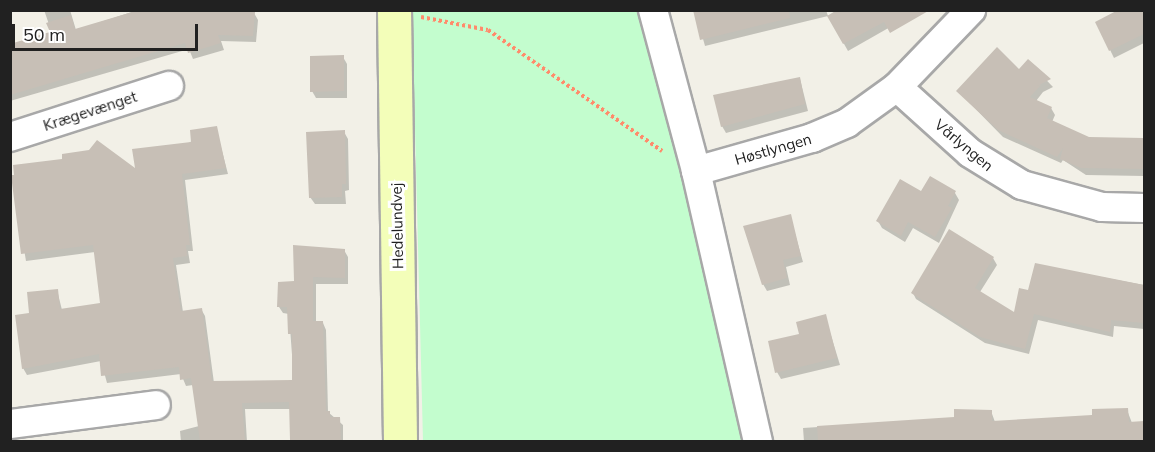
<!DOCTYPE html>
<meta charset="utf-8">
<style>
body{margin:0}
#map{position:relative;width:1155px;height:452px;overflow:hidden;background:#f2f0e7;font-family:Mulish,sans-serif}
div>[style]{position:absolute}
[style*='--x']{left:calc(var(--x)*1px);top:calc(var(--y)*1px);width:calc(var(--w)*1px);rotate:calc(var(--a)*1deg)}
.park>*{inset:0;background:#c3fdce}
.shadow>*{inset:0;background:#0003}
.building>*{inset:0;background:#c7bfb6}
.path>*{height:4px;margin-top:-2px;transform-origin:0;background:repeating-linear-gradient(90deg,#ff8b6b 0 3px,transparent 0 6px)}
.roads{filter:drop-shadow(2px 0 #a8a8a8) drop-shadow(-2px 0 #a8a8a8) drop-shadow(0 2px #a8a8a8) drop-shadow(0 -2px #a8a8a8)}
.street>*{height:28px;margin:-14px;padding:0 14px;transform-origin:14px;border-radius:14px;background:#fff}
.secondary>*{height:33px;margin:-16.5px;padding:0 16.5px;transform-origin:16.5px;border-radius:16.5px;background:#f3feb9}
span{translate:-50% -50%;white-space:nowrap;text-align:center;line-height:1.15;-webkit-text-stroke:6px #fff;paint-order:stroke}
.street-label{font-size:15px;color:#212121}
.frame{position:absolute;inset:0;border:12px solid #212121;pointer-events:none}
.scale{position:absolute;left:12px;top:24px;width:186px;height:27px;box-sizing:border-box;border:3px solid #212121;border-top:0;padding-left:8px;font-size:18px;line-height:21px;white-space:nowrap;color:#212121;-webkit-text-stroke:4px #fff;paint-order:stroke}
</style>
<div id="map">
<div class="park">
<i style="clip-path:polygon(412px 11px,642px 11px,686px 173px,746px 441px,423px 441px)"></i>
</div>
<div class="shadow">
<i style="clip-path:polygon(44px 10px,70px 10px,76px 30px,138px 10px,254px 13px,258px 20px,256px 42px,221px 41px,224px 50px,193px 59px,189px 49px,10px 101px,10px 45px,52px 33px)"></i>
<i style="clip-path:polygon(695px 10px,826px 10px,828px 16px,705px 46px)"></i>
<i style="clip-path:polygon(1140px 10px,1144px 19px,1144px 43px,1114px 58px,1097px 23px)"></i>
<i style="clip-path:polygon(829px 17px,899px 22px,848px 51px)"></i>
<i style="clip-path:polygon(343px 57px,347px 64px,347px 98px,316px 98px,312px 91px)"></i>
<i style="clip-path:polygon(1028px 61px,1053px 87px,1043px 92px,1036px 101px,1051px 108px,1055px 115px,1052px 122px,1088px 138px,1144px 139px,1144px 176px,1086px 175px,1063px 160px,1061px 163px,1003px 137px,958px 91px,1020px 71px)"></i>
<i style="clip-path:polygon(800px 79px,808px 111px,726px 133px,722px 126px)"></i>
<i style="clip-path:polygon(216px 128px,228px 174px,185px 180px,193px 251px,188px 251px,190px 263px,176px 265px,183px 312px,201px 309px,205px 316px,214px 383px,294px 382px,289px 314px,283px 313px,279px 307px,296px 282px,344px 250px,348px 257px,348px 284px,316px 284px,316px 323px,323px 323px,326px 330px,328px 412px,343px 425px,343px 442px,292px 442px,291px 409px,245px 409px,247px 442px,181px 442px,180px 431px,199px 426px,193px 385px,186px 386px,181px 374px,107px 383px,101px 361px,27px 375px,23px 368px,31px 315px,57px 290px,62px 310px,102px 305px,95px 252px,26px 261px,12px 177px,64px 160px,137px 171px)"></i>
<i style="clip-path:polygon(344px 132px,348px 139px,349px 190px,345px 191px,346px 204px,315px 204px,310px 197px)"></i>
<i style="clip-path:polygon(930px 178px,955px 193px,959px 200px,939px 243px,913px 228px,905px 242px,882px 228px,878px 221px,922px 193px)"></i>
<i style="clip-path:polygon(790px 216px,803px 262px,786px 267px,790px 285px,767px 291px,763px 284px)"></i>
<i style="clip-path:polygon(993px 258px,997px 265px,980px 292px,1015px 314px,1029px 292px,1036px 265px,1144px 285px,1144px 329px,1114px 326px,1113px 337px,1038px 320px,1029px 354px,985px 343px,916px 299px,913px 293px)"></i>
<i style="clip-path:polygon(825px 316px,840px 365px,781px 379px,777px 372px,801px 335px)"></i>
<i style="clip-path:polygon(1127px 410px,1132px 423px,1144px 423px,1144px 442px,804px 442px,803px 428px,956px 418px,991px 411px,995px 422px,1094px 416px)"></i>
</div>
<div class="building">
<i style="clip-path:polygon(139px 10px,255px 12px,253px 36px,218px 35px,221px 43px,188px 53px,185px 43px,10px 95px,10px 44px,50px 32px,46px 23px,71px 15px,75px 29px)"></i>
<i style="clip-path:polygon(693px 10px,789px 10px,790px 18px,700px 40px)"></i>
<i style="clip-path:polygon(837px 10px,930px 10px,890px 33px,884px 22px,843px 44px,827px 16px)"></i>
<i style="clip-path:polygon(1118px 10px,1144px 10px,1144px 34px,1109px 51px,1095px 22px)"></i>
<i style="clip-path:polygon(997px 47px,1019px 69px,1028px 59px,1051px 79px,1037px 86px,1041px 85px,1030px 97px,1052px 107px,1047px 118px,1089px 137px,1144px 138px,1144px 169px,1081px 168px,1060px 159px,1063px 148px,1057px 157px,998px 130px,956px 91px)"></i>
<i style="clip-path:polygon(344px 55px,344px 91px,310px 92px,310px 56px)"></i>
<i style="clip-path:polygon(800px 77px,805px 104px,721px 127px,713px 95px)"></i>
<i style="clip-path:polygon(217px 126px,226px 168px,182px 174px,190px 245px,186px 245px,187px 256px,173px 258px,181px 311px,202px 308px,212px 381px,292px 380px,292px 334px,288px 334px,287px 307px,277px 307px,278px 282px,294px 281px,293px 245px,345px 249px,345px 278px,313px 277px,313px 321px,323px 321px,326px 411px,330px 411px,330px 417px,340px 417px,341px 441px,290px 440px,289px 402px,242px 403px,245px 441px,200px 441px,191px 378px,180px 380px,179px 367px,101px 376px,99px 354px,22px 369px,15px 315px,29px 313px,27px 292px,58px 289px,60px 309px,100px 303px,93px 245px,21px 254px,11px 175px,14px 175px,13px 165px,62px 159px,62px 154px,89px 150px,97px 140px,135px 168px,132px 149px,191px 142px,190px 130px)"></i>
<i style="clip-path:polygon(345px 130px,346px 184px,342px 184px,342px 197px,309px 198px,306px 132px)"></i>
<i style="clip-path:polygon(930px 176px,956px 191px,948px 206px,952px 208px,935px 237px,908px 222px,901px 236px,876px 221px,900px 179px,921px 191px)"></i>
<i style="clip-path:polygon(791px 214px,801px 256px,783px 260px,787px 278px,762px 285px,743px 226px)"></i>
<i style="clip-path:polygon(949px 229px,994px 257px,975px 288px,1014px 312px,1019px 288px,1028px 290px,1035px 263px,1144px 285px,1144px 323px,1111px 320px,1110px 332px,1034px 314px,1025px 349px,980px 337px,911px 293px)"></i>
<i style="clip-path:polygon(826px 314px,837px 358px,775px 373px,768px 341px,799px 334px,796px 322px)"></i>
<i style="clip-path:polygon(1128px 408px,1129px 422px,1144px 421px,1144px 441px,818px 441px,817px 426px,954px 417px,954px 409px,992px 410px,992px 421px,1092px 415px,1092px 409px)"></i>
</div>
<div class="path">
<i style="--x:421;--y:17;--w:68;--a:11"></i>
<i style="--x:488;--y:30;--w:212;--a:34.8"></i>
</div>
<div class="roads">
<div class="street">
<i style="--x:653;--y:10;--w:167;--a:75"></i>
<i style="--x:696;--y:171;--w:121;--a:-15.9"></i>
<i style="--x:812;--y:138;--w:38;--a:-23"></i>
<i style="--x:847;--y:123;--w:62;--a:-35.8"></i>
<i style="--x:897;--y:87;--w:107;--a:-46.1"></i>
<i style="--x:897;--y:87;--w:98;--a:42.1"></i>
<i style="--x:970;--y:153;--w:61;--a:31.6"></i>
<i style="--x:1022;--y:185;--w:83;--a:15.4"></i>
<i style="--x:1102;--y:207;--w:42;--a:1.4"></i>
<i style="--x:10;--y:137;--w:167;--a:-17.8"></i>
<i style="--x:696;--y:171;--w:278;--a:77.1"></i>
<i style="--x:10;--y:424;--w:147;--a:-7.4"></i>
</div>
<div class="secondary">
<i style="--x:394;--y:10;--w:432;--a:89.2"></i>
</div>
</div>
<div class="street-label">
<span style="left:90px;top:111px;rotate:-18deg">Krægevænget</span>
<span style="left:964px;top:145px;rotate:40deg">Vårlyngen</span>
<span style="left:773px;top:149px;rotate:-16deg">Høstlyngen</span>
<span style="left:397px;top:226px;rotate:-91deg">Hedelundvej</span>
</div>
<div class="frame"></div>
<div class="scale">50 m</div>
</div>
